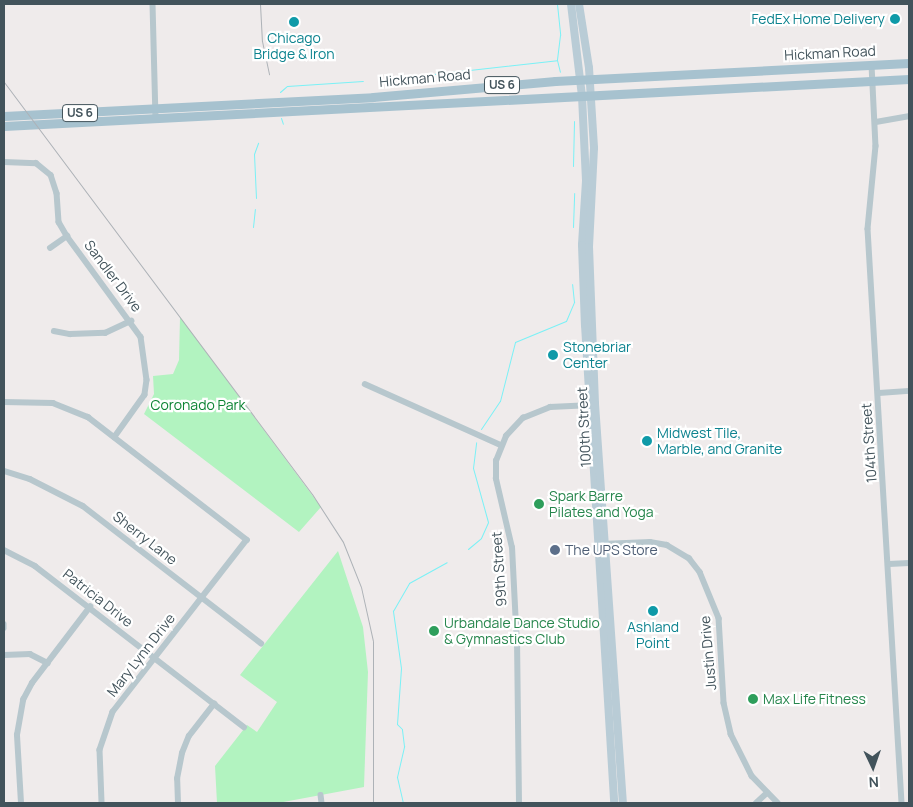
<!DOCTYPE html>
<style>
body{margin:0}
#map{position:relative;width:913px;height:807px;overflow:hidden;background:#efebeb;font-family:Manrope,sans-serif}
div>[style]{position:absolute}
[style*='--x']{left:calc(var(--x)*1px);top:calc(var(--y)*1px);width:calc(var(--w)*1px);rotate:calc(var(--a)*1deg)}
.green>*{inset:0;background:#b2f3c0}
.stream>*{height:1px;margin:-0.5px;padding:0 0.5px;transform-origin:0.5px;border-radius:0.5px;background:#7af1f6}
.street>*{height:5.5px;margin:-2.75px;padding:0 2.75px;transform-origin:2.75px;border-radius:2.75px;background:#b7c7cd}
.secondary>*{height:8px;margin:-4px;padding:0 4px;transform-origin:4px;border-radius:4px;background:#b9ccd6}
.primary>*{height:9px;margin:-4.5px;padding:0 4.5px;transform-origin:4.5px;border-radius:4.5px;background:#a7c2cf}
.rail>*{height:1px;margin:-0.5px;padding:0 0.5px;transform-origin:0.5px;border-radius:0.5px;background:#adb2b7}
.dots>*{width:14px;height:14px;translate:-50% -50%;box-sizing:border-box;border:2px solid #fff;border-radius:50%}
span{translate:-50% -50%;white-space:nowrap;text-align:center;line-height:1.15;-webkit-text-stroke:4.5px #fff;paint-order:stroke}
.shield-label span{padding:1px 4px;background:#fff;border:1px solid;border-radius:4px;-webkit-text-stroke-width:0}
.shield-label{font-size:12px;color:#42535b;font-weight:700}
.culture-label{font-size:14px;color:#0d838f}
.right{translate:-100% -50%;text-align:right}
.left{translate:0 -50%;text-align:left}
.street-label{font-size:14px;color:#42535b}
.park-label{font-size:14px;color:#0c8333}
.leisure-label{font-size:14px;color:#27864d}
.service-label{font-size:14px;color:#4e5e75}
.frame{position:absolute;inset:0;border:5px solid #42535b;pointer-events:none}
.north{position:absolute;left:848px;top:742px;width:50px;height:50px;-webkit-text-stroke:4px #fff;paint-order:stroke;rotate:177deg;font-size:14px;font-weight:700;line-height:20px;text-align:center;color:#42535b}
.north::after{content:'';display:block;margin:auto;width:18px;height:22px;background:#42535b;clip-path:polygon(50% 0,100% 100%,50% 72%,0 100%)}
</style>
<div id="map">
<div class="green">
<i style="clip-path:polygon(180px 317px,321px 507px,299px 532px,144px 414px,154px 394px,153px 376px,173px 374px,179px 360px)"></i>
<i style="clip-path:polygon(338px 551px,363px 627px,368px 672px,364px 787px,278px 803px,217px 803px,215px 766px,247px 725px,257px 732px,277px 702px,240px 675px)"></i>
</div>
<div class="stream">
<i style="--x:557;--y:4;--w:31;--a:84"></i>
<i style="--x:560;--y:35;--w:25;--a:97"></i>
<i style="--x:557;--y:60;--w:12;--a:76"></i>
<i style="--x:380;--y:80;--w:178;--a:-6.4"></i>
<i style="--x:280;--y:92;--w:9;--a:-41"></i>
<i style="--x:287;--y:86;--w:76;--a:-3.8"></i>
<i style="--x:281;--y:118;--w:6;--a:72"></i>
<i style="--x:573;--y:166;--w:45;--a:-88.7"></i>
<i style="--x:256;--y:198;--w:44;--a:-92.6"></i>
<i style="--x:254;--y:154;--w:12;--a:-70"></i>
<i style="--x:253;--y:227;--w:18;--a:-84"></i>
<i style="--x:573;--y:227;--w:34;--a:-88"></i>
<i style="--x:481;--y:429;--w:34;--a:-56"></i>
<i style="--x:500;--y:401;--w:61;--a:-75.7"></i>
<i style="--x:515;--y:342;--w:55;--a:-22.4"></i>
<i style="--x:566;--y:321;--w:21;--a:-67"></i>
<i style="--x:574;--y:302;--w:18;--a:-96"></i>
<i style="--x:468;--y:549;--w:17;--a:-40"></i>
<i style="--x:481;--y:538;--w:17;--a:-66"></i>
<i style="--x:488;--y:522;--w:56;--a:-105.5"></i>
<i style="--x:473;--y:468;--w:26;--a:-83"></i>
<i style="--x:403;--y:803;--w:27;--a:-103"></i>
<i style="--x:397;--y:777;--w:32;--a:-77"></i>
<i style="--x:404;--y:746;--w:17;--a:-97"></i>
<i style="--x:402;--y:729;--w:7;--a:-135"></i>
<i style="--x:397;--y:724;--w:56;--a:-85.9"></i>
<i style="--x:401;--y:668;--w:58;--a:-98"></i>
<i style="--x:393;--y:611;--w:32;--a:-60"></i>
<i style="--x:409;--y:583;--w:43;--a:-28.9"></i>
</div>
<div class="street">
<i style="--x:153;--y:4;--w:114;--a:88.5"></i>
<i style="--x:872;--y:65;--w:81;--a:87.2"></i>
<i style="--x:876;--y:146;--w:83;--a:95.5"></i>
<i style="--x:868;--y:229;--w:575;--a:86.61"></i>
<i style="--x:876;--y:122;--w:34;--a:-10"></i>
<i style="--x:4;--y:162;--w:32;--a:2"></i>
<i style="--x:36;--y:163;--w:19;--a:39"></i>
<i style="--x:51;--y:175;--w:19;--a:72"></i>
<i style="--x:57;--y:193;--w:29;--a:86"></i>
<i style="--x:59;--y:222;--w:16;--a:60"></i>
<i style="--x:67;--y:236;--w:125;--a:53.8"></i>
<i style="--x:141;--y:337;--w:43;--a:82.1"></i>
<i style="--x:147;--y:380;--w:15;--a:98"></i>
<i style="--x:145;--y:395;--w:52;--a:125.5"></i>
<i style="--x:50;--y:248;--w:21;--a:-35"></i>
<i style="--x:54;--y:331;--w:16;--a:11"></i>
<i style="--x:70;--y:334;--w:35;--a:-2"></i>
<i style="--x:105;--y:333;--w:29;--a:-25"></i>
<i style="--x:365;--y:384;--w:149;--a:24.2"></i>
<i style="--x:879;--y:393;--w:30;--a:-4"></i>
<i style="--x:4;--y:402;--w:49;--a:1.2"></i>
<i style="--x:53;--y:403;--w:38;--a:22"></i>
<i style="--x:88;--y:417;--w:201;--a:37.7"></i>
<i style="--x:247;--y:540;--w:218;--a:127.9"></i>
<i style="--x:113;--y:712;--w:40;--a:108.9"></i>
<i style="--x:100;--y:750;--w:53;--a:87.8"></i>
<i style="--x:4;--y:471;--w:27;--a:17"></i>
<i style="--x:30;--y:479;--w:59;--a:27"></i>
<i style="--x:83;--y:506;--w:225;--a:37.6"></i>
<i style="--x:602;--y:544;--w:48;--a:-2.4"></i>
<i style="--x:650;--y:542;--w:17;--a:10"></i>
<i style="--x:667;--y:545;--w:26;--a:31"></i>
<i style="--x:689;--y:558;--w:18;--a:52"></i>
<i style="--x:700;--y:572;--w:50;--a:67.6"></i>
<i style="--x:719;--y:618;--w:85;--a:86.6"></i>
<i style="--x:724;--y:703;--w:32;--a:77"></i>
<i style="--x:731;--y:734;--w:47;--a:63.4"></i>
<i style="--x:752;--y:776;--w:37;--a:46"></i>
<i style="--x:4;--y:550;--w:35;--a:27"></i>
<i style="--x:35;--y:566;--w:264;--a:37.6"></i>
<i style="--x:889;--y:564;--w:20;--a:-3"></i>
<i style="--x:4;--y:624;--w:4;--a:90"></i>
<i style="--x:4;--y:655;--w:26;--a:-2"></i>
<i style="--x:30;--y:654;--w:20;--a:27"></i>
<i style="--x:321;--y:795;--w:8;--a:83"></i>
<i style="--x:21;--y:803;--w:68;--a:-93.4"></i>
<i style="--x:17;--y:735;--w:36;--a:-80"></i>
<i style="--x:23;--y:700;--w:19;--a:-62"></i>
<i style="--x:32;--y:683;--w:96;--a:-52.7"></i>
<i style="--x:178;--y:803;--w:24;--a:-92"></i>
<i style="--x:177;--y:779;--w:26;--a:-79"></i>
<i style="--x:182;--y:753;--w:18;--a:-68"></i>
<i style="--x:189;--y:736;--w:41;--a:-52"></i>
<i style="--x:519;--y:803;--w:157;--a:-90.7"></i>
<i style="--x:517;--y:646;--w:98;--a:-92.9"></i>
<i style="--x:512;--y:548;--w:71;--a:-103.1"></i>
<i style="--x:496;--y:479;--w:18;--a:-90"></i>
<i style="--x:496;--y:461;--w:27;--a:-68"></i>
<i style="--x:506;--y:436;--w:25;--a:-47"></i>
<i style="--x:523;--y:418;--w:29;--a:-22"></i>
<i style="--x:550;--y:407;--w:42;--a:-2.7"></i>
<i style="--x:756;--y:803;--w:15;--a:-42"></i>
</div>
<div class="secondary">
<i style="--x:571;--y:4;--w:93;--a:83.2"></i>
<i style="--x:582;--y:96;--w:85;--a:87.3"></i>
<i style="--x:586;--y:181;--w:64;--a:93.6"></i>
<i style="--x:582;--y:245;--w:80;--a:87.9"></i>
<i style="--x:585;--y:325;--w:479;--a:86.5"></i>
<i style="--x:579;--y:4;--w:65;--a:81.1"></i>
<i style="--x:589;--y:68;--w:80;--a:86.4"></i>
<i style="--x:594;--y:148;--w:99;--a:92.9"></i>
<i style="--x:589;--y:247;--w:157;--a:87.8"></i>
<i style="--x:595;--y:404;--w:400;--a:86"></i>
</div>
<div class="primary">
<i style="--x:4;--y:116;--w:369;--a:-2.9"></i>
<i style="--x:373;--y:97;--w:183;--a:-5"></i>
<i style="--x:555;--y:81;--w:354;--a:-2.9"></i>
<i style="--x:4;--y:126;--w:906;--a:-2.97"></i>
</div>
<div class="rail">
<i style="--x:260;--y:4;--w:37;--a:87"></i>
<i style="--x:262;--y:41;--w:34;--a:78"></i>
<i style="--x:4;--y:82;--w:514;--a:53.22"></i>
<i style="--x:312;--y:494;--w:57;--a:57.1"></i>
<i style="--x:343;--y:542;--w:48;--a:68.2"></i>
<i style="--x:361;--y:587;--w:55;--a:77.5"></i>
<i style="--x:373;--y:641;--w:162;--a:90"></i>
</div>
<div class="dots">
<i style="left:895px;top:19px;background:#0f9aa8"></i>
<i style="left:294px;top:22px;background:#0f9aa8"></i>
<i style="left:553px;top:355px;background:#0f9aa8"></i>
<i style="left:647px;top:441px;background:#0f9aa8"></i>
<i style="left:539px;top:504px;background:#2e9e5b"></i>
<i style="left:555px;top:550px;background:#5c6f8a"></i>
<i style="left:653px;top:611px;background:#0f9aa8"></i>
<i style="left:434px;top:631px;background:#2e9e5b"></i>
<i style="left:753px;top:699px;background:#2e9e5b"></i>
</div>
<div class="shield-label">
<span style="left:502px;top:85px">US 6</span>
<span style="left:80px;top:113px">US 6</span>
</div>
<div class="culture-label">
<span class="right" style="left:885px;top:19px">FedEx Home Delivery</span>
<span style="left:294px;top:46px">Chicago<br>Bridge &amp; Iron</span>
<span class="left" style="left:563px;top:355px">Stonebriar<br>Center</span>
<span class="left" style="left:657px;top:441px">Midwest Tile,<br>Marble, and Granite</span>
<span style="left:653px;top:635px">Ashland<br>Point</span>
</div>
<div class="street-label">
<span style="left:830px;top:53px;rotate:-3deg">Hickman Road</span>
<span style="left:425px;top:78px;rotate:-5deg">Hickman Road</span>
<span style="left:113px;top:276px;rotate:53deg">Sandler Drive</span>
<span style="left:584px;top:427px;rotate:-93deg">100th Street</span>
<span style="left:869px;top:443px;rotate:-94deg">104th Street</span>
<span style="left:145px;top:538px;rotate:38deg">Sherry Lane</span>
<span style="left:499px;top:569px;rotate:-94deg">99th Street</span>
<span style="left:98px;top:598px;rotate:38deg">Patricia Drive</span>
<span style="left:708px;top:653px;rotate:-95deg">Justin Drive</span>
<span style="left:141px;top:655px;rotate:-52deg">Mary Lynn Drive</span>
</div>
<div class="park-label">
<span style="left:198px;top:405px">Coronado Park</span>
</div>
<div class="leisure-label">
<span class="left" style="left:549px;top:504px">Spark Barre<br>Pilates and Yoga</span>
<span class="left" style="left:444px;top:631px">Urbandale Dance Studio<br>&amp; Gymnastics Club</span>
<span class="left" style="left:763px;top:699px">Max Life Fitness</span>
</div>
<div class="service-label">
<span class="left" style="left:565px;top:550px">The UPS Store</span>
</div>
<div class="frame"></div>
<div class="north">N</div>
</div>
